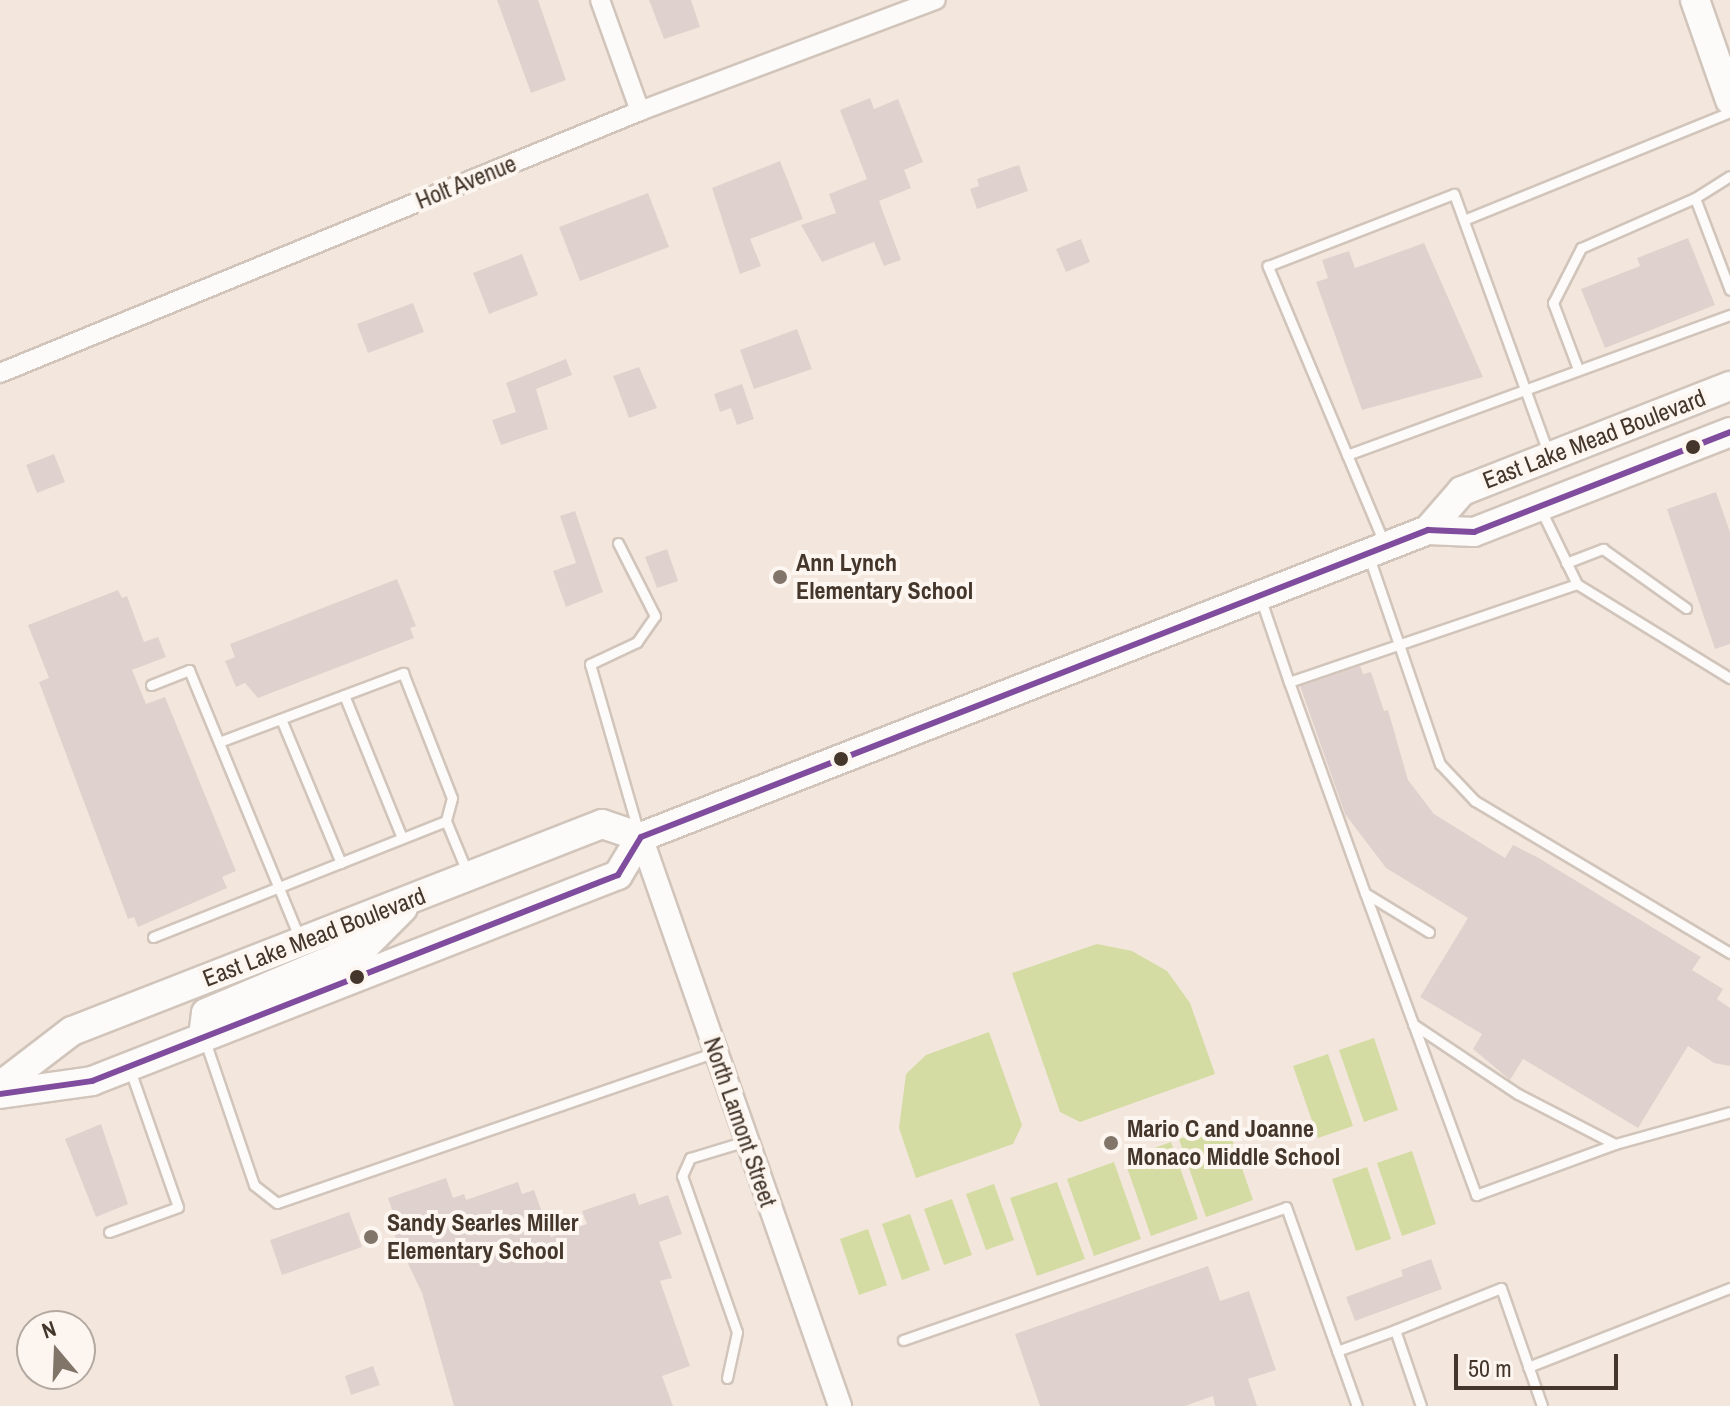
<!DOCTYPE html>
<style>
body{margin:0}
#map{position:relative;width:1730px;height:1406px;overflow:hidden;background:#f3e7dd;font-family:"Archivo Narrow",sans-serif}
div>[style]{position:absolute}
[style*='--x']{left:calc(var(--x)*1px);top:calc(var(--y)*1px);width:calc(var(--w)*1px);rotate:calc(var(--a)*1deg)}
.green>*{inset:0;background:#d4dba3}
.building>*{inset:0;background:#dfd1ce}
.roads{filter:drop-shadow(2px 0 #d1c5bb) drop-shadow(-2px 0 #d1c5bb) drop-shadow(0 2px #d1c5bb) drop-shadow(0 -2px #d1c5bb)}
.service>*{height:9px;margin:-4.5px;padding:0 4.5px;transform-origin:4.5px;border-radius:4.5px;background:#fdfbfa}
.minor>*{height:18px;margin:-9px;padding:0 9px;transform-origin:9px;border-radius:9px;background:#fdfbfa}
.tertiary>*{height:22px;margin:-11px;padding:0 11px;transform-origin:11px;border-radius:11px;background:#fdfbfa}
.primary>*{height:28px;margin:-14px;padding:0 14px;transform-origin:14px;border-radius:14px;background:#fdfbfa}
.bus-1>*{height:6px;margin:-3px;padding:0 3px;transform-origin:3px;border-radius:3px;background:#804c9e}
.dots>*{width:22px;height:22px;translate:-50% -50%;box-sizing:border-box;border:4px solid #fdf6f0;border-radius:50%}
span{translate:-50% -50%;white-space:nowrap;text-align:center;line-height:1.15;-webkit-text-stroke:8px #fdf6f0;paint-order:stroke}
.street-label{font-size:24px;color:#44362b}
.poi-label{font-size:24px;color:#44362b;font-weight:700}
.left{translate:0 -50%;text-align:left}
.north{position:absolute;left:16px;top:1310px;width:80px;height:80px;box-sizing:border-box;background:#fdf6f0;border:2px solid #b3a9a1;border-radius:50%;rotate:341deg;font-size:22px;font-weight:700;line-height:32px;text-align:center;color:#44362b}
.north::after{content:'';display:block;margin:auto;width:28px;height:36px;background:#817469;clip-path:polygon(50% 0,100% 100%,50% 72%,0 100%)}
.scale{position:absolute;left:1454px;top:1354px;width:164px;height:36px;box-sizing:border-box;border:4px solid #44362b;border-top:0;padding-left:10px;font-size:24px;line-height:28px;white-space:nowrap;color:#44362b;-webkit-text-stroke:6px #fdf6f0;paint-order:stroke}
</style>
<div id="map">
<div class="green">
<i style="clip-path:polygon(1097px 944px,1132px 951px,1167px 971px,1190px 1003px,1215px 1074px,1080px 1122px,1060px 1112px,1012px 973px)"></i>
<i style="clip-path:polygon(989px 1032px,1022px 1125px,1013px 1144px,916px 1178px,899px 1128px,906px 1074px,926px 1055px)"></i>
<i style="clip-path:polygon(1374px 1038px,1398px 1110px,1364px 1122px,1339px 1050px)"></i>
<i style="clip-path:polygon(1328px 1054px,1353px 1126px,1318px 1138px,1293px 1066px)"></i>
<i style="clip-path:polygon(1226px 1122px,1253px 1200px,1206px 1217px,1179px 1139px)"></i>
<i style="clip-path:polygon(1171px 1142px,1198px 1219px,1151px 1236px,1124px 1159px)"></i>
<i style="clip-path:polygon(1412px 1151px,1436px 1224px,1402px 1236px,1377px 1163px)"></i>
<i style="clip-path:polygon(1114px 1162px,1141px 1239px,1094px 1256px,1067px 1179px)"></i>
<i style="clip-path:polygon(1367px 1167px,1391px 1239px,1356px 1251px,1332px 1179px)"></i>
<i style="clip-path:polygon(1057px 1182px,1085px 1259px,1037px 1276px,1010px 1198px)"></i>
<i style="clip-path:polygon(994px 1184px,1014px 1240px,986px 1250px,966px 1194px)"></i>
<i style="clip-path:polygon(952px 1199px,972px 1255px,944px 1265px,924px 1209px)"></i>
<i style="clip-path:polygon(910px 1214px,930px 1270px,902px 1280px,882px 1224px)"></i>
<i style="clip-path:polygon(868px 1229px,887px 1285px,859px 1295px,840px 1239px)"></i>
</div>
<div class="building">
<i style="clip-path:polygon(497px 0,538px 0,566px 80px,531px 93px)"></i>
<i style="clip-path:polygon(649px 0,691px 0,700px 27px,664px 39px)"></i>
<i style="clip-path:polygon(870px 98px,874px 109px,898px 99px,923px 162px,904px 170px,911px 188px,879px 201px,901px 260px,884px 266px,874px 242px,822px 262px,801px 225px,836px 213px,829px 194px,867px 179px,840px 110px)"></i>
<i style="clip-path:polygon(780px 161px,803px 219px,750px 239px,761px 266px,740px 274px,712px 188px)"></i>
<i style="clip-path:polygon(1019px 165px,1028px 191px,977px 209px,970px 189px,979px 186px,977px 179px)"></i>
<i style="clip-path:polygon(648px 193px,669px 247px,580px 281px,559px 227px)"></i>
<i style="clip-path:polygon(1688px 238px,1715px 305px,1605px 348px,1581px 289px,1640px 266px,1637px 258px)"></i>
<i style="clip-path:polygon(1081px 239px,1090px 262px,1066px 272px,1056px 249px)"></i>
<i style="clip-path:polygon(1424px 243px,1483px 377px,1362px 410px,1316px 282px,1328px 278px,1322px 260px,1349px 251px,1355px 268px)"></i>
<i style="clip-path:polygon(522px 254px,538px 295px,489px 314px,473px 273px)"></i>
<i style="clip-path:polygon(413px 303px,424px 332px,368px 353px,357px 324px)"></i>
<i style="clip-path:polygon(797px 329px,812px 369px,754px 389px,740px 350px)"></i>
<i style="clip-path:polygon(566px 359px,572px 375px,536px 389px,548px 429px,501px 445px,492px 420px,516px 412px,506px 383px)"></i>
<i style="clip-path:polygon(639px 367px,657px 408px,629px 418px,613px 376px)"></i>
<i style="clip-path:polygon(742px 384px,754px 419px,737px 425px,731px 408px,720px 412px,714px 394px)"></i>
<i style="clip-path:polygon(54px 454px,65px 482px,37px 493px,26px 465px)"></i>
<i style="clip-path:polygon(1716px 492px,1730px 532px,1730px 644px,1715px 649px,1667px 509px)"></i>
<i style="clip-path:polygon(575px 511px,603px 592px,566px 607px,553px 571px,576px 563px,560px 516px)"></i>
<i style="clip-path:polygon(667px 549px,678px 581px,657px 588px,645px 557px)"></i>
<i style="clip-path:polygon(397px 579px,416px 626px,410px 628px,414px 638px,258px 698px,245px 683px,236px 687px,225px 661px,235px 657px,230px 644px)"></i>
<i style="clip-path:polygon(118px 590px,122px 598px,127px 596px,144px 642px,158px 637px,166px 657px,132px 670px,146px 704px,165px 697px,236px 871px,222px 877px,227px 888px,138px 927px,134px 917px,128px 919px,39px 682px,49px 678px,28px 625px)"></i>
<i style="clip-path:polygon(1360px 666px,1363px 674px,1371px 672px,1384px 711px,1388px 710px,1408px 780px,1434px 814px,1505px 858px,1513px 845px,1537px 857px,1701px 957px,1692px 970px,1723px 989px,1717px 999px,1730px 1008px,1730px 1066px,1714px 1063px,1688px 1046px,1638px 1128px,1523px 1059px,1510px 1080px,1473px 1049px,1482px 1034px,1420px 997px,1468px 918px,1386px 868px,1345px 814px,1300px 686px)"></i>
<i style="clip-path:polygon(101px 1124px,128px 1204px,96px 1217px,65px 1139px)"></i>
<i style="clip-path:polygon(446px 1178px,453px 1198px,464px 1194px,466px 1200px,518px 1182px,522px 1194px,534px 1190px,551px 1237px,587px 1224px,582px 1211px,635px 1193px,639px 1205px,668px 1195px,682px 1234px,659px 1242px,672px 1278px,660px 1281px,690px 1366px,662px 1376px,673px 1406px,454px 1406px,422px 1293px,393px 1232px,399px 1230px,388px 1198px)"></i>
<i style="clip-path:polygon(349px 1212px,362px 1247px,282px 1275px,270px 1240px)"></i>
<i style="clip-path:polygon(1431px 1259px,1442px 1289px,1355px 1321px,1346px 1297px,1403px 1276px,1401px 1270px)"></i>
<i style="clip-path:polygon(1208px 1266px,1220px 1301px,1249px 1291px,1276px 1370px,1248px 1379px,1257px 1406px,1215px 1406px,1213px 1396px,1185px 1406px,1040px 1406px,1015px 1334px)"></i>
<i style="clip-path:polygon(373px 1366px,380px 1385px,351px 1395px,345px 1376px)"></i>
</div>
<div class="roads">
<div class="service">
<i style="--x:1695;--y:198;--w:98;--a:69.2"></i>
<i style="--x:1464;--y:220;--w:287;--a:-22.1"></i>
<i style="--x:1578;--y:369;--w:71;--a:-110.7"></i>
<i style="--x:1553;--y:303;--w:62;--a:-63"></i>
<i style="--x:1581;--y:248;--w:124;--a:-23.7"></i>
<i style="--x:1695;--y:198;--w:41;--a:-32.2"></i>
<i style="--x:1347;--y:455;--w:408;--a:-20.1"></i>
<i style="--x:1541;--y:510;--w:82;--a:64.1"></i>
<i style="--x:1577;--y:584;--w:180;--a:31.6"></i>
<i style="--x:618;--y:543;--w:82;--a:63.1"></i>
<i style="--x:655;--y:616;--w:32;--a:125"></i>
<i style="--x:637;--y:642;--w:52;--a:154.9"></i>
<i style="--x:590;--y:664;--w:173;--a:73.9"></i>
<i style="--x:1385;--y:545;--w:303;--a:-112.8"></i>
<i style="--x:1268;--y:266;--w:199;--a:-21.2"></i>
<i style="--x:1454;--y:194;--w:275;--a:70"></i>
<i style="--x:1369;--y:557;--w:219;--a:71.1"></i>
<i style="--x:1440;--y:764;--w:51;--a:46.6"></i>
<i style="--x:1475;--y:801;--w:297;--a:30.8"></i>
<i style="--x:1566;--y:563;--w:40;--a:-21"></i>
<i style="--x:1603;--y:549;--w:102;--a:35.4"></i>
<i style="--x:1260;--y:597;--w:90;--a:71.2"></i>
<i style="--x:1289;--y:682;--w:304;--a:-18.8"></i>
<i style="--x:1289;--y:682;--w:224;--a:70.2"></i>
<i style="--x:1365;--y:893;--w:75;--a:31.4"></i>
<i style="--x:151;--y:685;--w:41;--a:-21.5"></i>
<i style="--x:189;--y:670;--w:291;--a:67.6"></i>
<i style="--x:344;--y:695;--w:154;--a:67.9"></i>
<i style="--x:281;--y:719;--w:156;--a:67.4"></i>
<i style="--x:219;--y:742;--w:197;--a:-20.6"></i>
<i style="--x:403;--y:673;--w:134;--a:68.6"></i>
<i style="--x:452;--y:798;--w:24;--a:105"></i>
<i style="--x:446;--y:821;--w:57;--a:67.5"></i>
<i style="--x:1365;--y:893;--w:322;--a:69.8"></i>
<i style="--x:1476;--y:1195;--w:148;--a:-20.1"></i>
<i style="--x:153;--y:937;--w:315;--a:-21.6"></i>
<i style="--x:1413;--y:1024;--w:126;--a:33.7"></i>
<i style="--x:1518;--y:1094;--w:109;--a:27.3"></i>
<i style="--x:1615;--y:1144;--w:119;--a:-15.5"></i>
<i style="--x:205;--y:1041;--w:152;--a:71.2"></i>
<i style="--x:254;--y:1185;--w:29;--a:38"></i>
<i style="--x:277;--y:1203;--w:463;--a:-19"></i>
<i style="--x:109;--y:1232;--w:73;--a:-19.9"></i>
<i style="--x:178;--y:1207;--w:145;--a:-109.3"></i>
<i style="--x:903;--y:1340;--w:405;--a:-19.1"></i>
<i style="--x:1286;--y:1207;--w:211;--a:70.4"></i>
<i style="--x:1337;--y:1351;--w:62;--a:-19.9"></i>
<i style="--x:1528;--y:1367;--w:217;--a:-21.4"></i>
<i style="--x:727;--y:1378;--w:47;--a:-77.7"></i>
<i style="--x:737;--y:1332;--w:165;--a:-109.4"></i>
<i style="--x:682;--y:1176;--w:20;--a:-66"></i>
<i style="--x:690;--y:1158;--w:59;--a:-16.9"></i>
<i style="--x:1421;--y:1406;--w:80;--a:-108.9"></i>
<i style="--x:1395;--y:1330;--w:114;--a:-21.6"></i>
<i style="--x:1501;--y:1288;--w:125;--a:70.8"></i>
</div>
<div class="minor">
<i style="--x:600;--y:0;--w:118;--a:70.2"></i>
<i style="--x:0;--y:373;--w:692;--a:-22.26"></i>
<i style="--x:640;--y:111;--w:316;--a:-20.6"></i>
</div>
<div class="tertiary">
<i style="--x:641;--y:837;--w:603;--a:70.72"></i>
</div>
<div class="primary">
<i style="--x:1695;--y:0;--w:106;--a:70.7"></i>
<i style="--x:1428;--y:530;--w:52;--a:-48.9"></i>
<i style="--x:1462;--y:491;--w:288;--a:-21.4"></i>
<i style="--x:203;--y:1037;--w:24;--a:-83"></i>
<i style="--x:206;--y:1013;--w:174;--a:-23"></i>
<i style="--x:366;--y:945;--w:52;--a:-45"></i>
<i style="--x:0;--y:1086;--w:91;--a:-37.4"></i>
<i style="--x:72;--y:1031;--w:569;--a:-21.33"></i>
<i style="--x:602;--y:824;--w:41;--a:18.4"></i>
<i style="--x:0;--y:1094;--w:93;--a:-8"></i>
<i style="--x:92;--y:1081;--w:565;--a:-21.39"></i>
<i style="--x:618;--y:875;--w:44;--a:-58.8"></i>
<i style="--x:641;--y:837;--w:845;--a:-21.31"></i>
<i style="--x:1428;--y:530;--w:46;--a:2.5"></i>
<i style="--x:1474;--y:532;--w:275;--a:-21.3"></i>
</div>
</div>
<div class="bus-1">
<i style="--x:0;--y:1094;--w:93;--a:-8"></i>
<i style="--x:92;--y:1081;--w:565;--a:-21.39"></i>
<i style="--x:618;--y:875;--w:44;--a:-58.8"></i>
<i style="--x:641;--y:837;--w:845;--a:-21.31"></i>
<i style="--x:1428;--y:530;--w:46;--a:2.5"></i>
<i style="--x:1474;--y:532;--w:275;--a:-21.3"></i>
</div>
<div class="dots">
<i style="left:1693px;top:447px;background:#44362b"></i>
<i style="left:780px;top:577px;background:#817469"></i>
<i style="left:841px;top:759px;background:#44362b"></i>
<i style="left:357px;top:977px;background:#44362b"></i>
<i style="left:1111px;top:1143px;background:#817469"></i>
<i style="left:371px;top:1237px;background:#817469"></i>
</div>
<div class="street-label">
<span style="left:466px;top:182px;rotate:-22deg">Holt Avenue</span>
<span style="left:1594px;top:439px;rotate:-21deg">East Lake Mead Boulevard</span>
<span style="left:314px;top:937px;rotate:-21deg">East Lake Mead Boulevard</span>
<span style="left:740px;top:1122px;rotate:71deg">North Lamont Street</span>
</div>
<div class="poi-label">
<span class="left" style="left:796px;top:577px">Ann Lynch<br>Elementary School</span>
<span class="left" style="left:1127px;top:1143px">Mario C and Joanne<br>Monaco Middle School</span>
<span class="left" style="left:387px;top:1237px">Sandy Searles Miller<br>Elementary School</span>
</div>
<div class="north">N</div>
<div class="scale">50 m</div>
</div>
